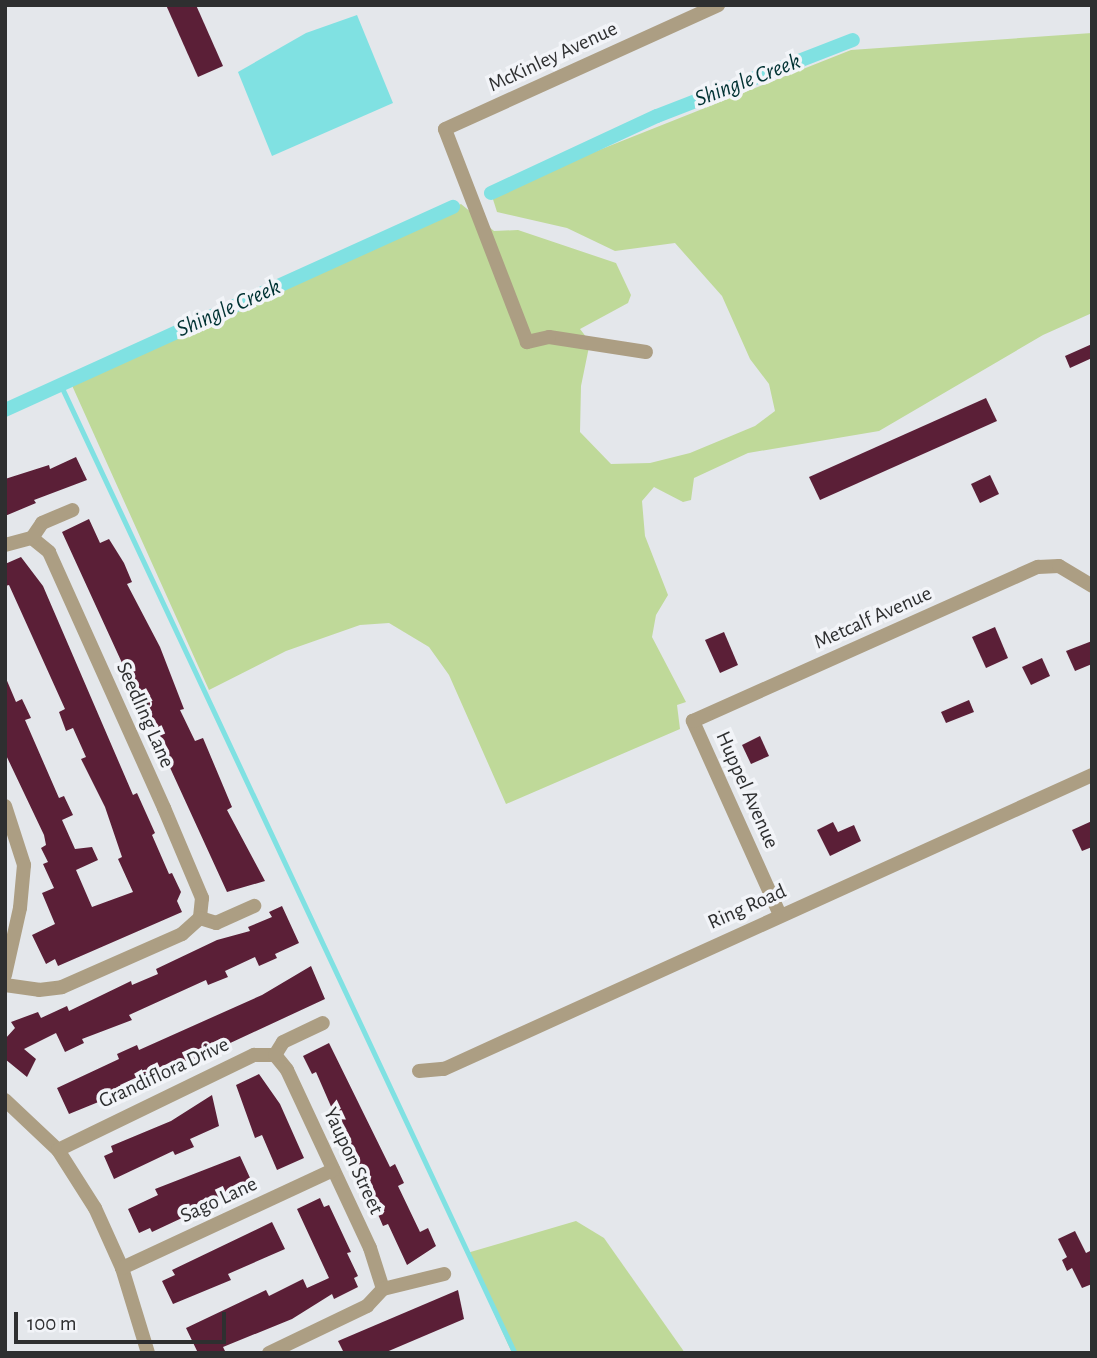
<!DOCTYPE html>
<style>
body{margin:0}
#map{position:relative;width:1097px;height:1358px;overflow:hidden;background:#e4e7eb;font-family:"Alegreya Sans",sans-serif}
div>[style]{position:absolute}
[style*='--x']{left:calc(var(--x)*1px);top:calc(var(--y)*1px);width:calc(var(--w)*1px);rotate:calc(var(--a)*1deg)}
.green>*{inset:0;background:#bfd999}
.water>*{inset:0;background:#80e1e2}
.stream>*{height:4.5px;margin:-2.25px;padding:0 2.25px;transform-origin:2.25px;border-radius:2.25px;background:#80e1e2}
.canal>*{height:14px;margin:-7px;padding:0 7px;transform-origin:7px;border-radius:7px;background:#80e1e2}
.building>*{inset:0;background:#5b1f37}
.street>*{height:14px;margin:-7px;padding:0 7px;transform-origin:7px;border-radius:7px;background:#ac9e83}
span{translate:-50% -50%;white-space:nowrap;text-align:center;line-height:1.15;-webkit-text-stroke:7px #f2f4f8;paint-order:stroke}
.street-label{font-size:21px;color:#2e2f30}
.water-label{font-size:23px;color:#003233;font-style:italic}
.frame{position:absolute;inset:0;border:7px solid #2e2f30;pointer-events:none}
.scale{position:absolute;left:14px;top:1312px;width:212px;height:32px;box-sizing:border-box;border:4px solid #2e2f30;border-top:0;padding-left:9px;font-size:21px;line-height:24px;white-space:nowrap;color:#2e2f30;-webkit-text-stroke:5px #f2f4f8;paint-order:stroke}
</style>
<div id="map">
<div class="green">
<i style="clip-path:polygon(1092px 33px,1092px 313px,1043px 335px,879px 431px,748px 453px,694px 478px,691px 500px,683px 502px,654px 487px,642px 501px,645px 536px,668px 595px,656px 615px,652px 637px,686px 702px,677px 705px,680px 729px,506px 804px,449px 675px,429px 647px,389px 623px,360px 625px,286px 651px,209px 690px,70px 381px,461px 204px,494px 231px,518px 230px,616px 263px,631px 295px,628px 303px,580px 329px,590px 342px,581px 386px,580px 432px,611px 464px,650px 463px,690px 453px,755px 426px,775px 411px,769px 384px,750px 359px,722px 296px,675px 243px,615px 251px,567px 228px,497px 212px,491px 193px,851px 50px)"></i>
<i style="clip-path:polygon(576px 1221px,604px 1238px,685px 1353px,512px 1353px,467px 1253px)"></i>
</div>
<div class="water">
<i style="clip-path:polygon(357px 15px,393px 103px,272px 156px,238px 72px,306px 33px)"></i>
</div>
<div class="stream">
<i style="--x:61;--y:385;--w:1069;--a:64.87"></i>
</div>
<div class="canal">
<i style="--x:491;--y:193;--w:183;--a:-24.9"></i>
<i style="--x:657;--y:116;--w:210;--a:-21.2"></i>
<i style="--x:5;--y:410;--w:492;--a:-24.4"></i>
</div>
<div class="building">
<i style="clip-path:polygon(166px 5px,196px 5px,223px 66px,198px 77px)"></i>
<i style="clip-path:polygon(1092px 344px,1092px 358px,1070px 368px,1065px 356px)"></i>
<i style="clip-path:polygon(986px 398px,997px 421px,820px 500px,809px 477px)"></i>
<i style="clip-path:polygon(76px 457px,87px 480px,34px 500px,36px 503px,5px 516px,5px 479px,49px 465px,50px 469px)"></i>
<i style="clip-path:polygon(990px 475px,999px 494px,980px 503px,971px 484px)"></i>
<i style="clip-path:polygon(89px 519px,100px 543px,109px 539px,124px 563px,132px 582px,127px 584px,160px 647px,184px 709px,180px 710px,195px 741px,203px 738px,232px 807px,227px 810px,265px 881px,227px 892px,62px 532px)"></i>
<i style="clip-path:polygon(21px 557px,43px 586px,133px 795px,137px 793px,155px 833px,152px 835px,169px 874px,172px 873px,181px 892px,177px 901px,182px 912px,58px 966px,55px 959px,46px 964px,32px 935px,55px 924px,42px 893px,54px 888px,43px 864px,48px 862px,41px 848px,46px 845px,44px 835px,5px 753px,5px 676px,16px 702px,22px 699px,31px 718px,25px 720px,59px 798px,64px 796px,73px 815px,62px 820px,75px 849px,92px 847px,98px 860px,76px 870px,92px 907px,133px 892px,118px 859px,122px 857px,105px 807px,81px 759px,86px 757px,73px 728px,66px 731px,59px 712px,65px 709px,9px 585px,5px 586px,5px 564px)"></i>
<i style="clip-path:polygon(995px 627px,1008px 658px,986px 668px,972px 637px)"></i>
<i style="clip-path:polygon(724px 632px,738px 665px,720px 673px,705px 640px)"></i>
<i style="clip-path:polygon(1092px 641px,1092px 664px,1075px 671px,1066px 651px)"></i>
<i style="clip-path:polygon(1042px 658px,1050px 676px,1031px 685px,1022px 667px)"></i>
<i style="clip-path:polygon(969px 700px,974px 712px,946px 723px,941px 712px)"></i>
<i style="clip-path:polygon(760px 736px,769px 756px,751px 764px,742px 745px)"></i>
<i style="clip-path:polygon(1092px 821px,1092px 847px,1082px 851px,1072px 830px)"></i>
<i style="clip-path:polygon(833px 822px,838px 832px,854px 825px,861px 841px,830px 856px,817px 830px)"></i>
<i style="clip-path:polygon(282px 906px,299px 943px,275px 954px,277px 958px,259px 966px,255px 957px,225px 971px,228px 977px,208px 985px,206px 980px,129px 1015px,132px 1020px,82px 1039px,84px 1043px,65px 1052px,56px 1033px,24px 1049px,36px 1059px,27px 1077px,5px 1059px,5px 1039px,15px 1028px,11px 1022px,38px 1012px,41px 1018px,67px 1006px,69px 1011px,131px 981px,132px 985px,158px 974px,156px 969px,217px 940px,250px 931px,248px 927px,272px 917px,269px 912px)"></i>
<i style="clip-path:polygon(311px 966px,325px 999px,198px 1058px,157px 1068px,120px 1085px,123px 1092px,69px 1114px,57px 1088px,119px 1059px,117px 1054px,137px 1045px,139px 1050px,262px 995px)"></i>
<i style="clip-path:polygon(329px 1043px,390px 1167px,395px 1164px,404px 1183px,398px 1186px,420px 1232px,428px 1228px,436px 1246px,407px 1265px,388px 1224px,383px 1226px,316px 1072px,312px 1074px,303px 1056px)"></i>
<i style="clip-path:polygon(259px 1074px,280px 1104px,304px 1158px,277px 1170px,262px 1135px,255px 1138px,236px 1085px)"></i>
<i style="clip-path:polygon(212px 1095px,219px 1126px,190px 1139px,194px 1147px,175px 1155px,173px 1151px,114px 1179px,104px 1156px,113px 1152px,111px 1146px,171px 1121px)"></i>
<i style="clip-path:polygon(240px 1156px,251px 1180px,241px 1184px,244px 1189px,152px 1232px,150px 1228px,139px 1233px,128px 1209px,158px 1195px,155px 1189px)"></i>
<i style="clip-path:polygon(320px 1198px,324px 1207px,329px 1205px,351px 1252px,347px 1253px,358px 1276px,354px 1278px,358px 1287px,334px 1299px,332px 1294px,292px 1319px,223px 1347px,226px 1353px,198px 1353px,186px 1328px,266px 1290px,269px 1296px,303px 1279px,307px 1288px,329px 1278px,297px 1209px)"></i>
<i style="clip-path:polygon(272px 1222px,285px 1249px,228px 1274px,231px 1280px,173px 1304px,162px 1281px,175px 1275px,172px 1270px)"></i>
<i style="clip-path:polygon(1075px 1231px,1086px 1253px,1092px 1250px,1092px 1284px,1082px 1288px,1072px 1268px,1067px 1271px,1062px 1260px,1067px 1257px,1058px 1239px)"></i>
<i style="clip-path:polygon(458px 1290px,464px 1319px,384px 1353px,344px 1353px,338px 1341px)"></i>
</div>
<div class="street">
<i style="--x:646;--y:352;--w:98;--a:-171.2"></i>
<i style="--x:549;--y:337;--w:23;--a:167"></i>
<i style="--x:527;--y:342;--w:228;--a:-111.1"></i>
<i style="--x:445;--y:129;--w:300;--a:-24.4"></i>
<i style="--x:32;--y:538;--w:22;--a:39"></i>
<i style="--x:49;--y:552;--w:281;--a:65.8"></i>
<i style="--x:164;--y:808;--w:98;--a:67.1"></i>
<i style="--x:202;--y:898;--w:20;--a:96"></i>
<i style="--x:5;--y:545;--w:28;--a:-15"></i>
<i style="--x:32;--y:538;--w:18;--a:-56"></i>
<i style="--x:42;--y:523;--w:33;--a:-23"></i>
<i style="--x:5;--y:806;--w:62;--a:72.1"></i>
<i style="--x:24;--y:865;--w:43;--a:95.3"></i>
<i style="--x:20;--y:908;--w:69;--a:102.6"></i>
<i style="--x:780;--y:915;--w:213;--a:-114.2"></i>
<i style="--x:693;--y:721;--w:378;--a:-24.1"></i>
<i style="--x:1038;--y:567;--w:21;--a:-3"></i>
<i style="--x:1059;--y:566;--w:39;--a:31"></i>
<i style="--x:200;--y:918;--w:17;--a:17"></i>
<i style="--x:216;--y:923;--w:42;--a:-24.1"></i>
<i style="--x:5;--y:985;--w:34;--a:8"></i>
<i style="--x:39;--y:990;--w:23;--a:-7"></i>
<i style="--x:62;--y:987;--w:131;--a:-23.8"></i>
<i style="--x:182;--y:934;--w:24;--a:-42"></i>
<i style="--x:275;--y:1055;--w:19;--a:51"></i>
<i style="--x:287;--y:1070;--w:196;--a:65"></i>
<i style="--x:370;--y:1248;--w:43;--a:72.4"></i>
<i style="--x:419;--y:1071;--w:25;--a:-5"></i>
<i style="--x:444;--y:1069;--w:712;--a:-24.4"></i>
<i style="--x:5;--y:1100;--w:73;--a:43.3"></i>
<i style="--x:58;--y:1150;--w:69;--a:57.5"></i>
<i style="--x:95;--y:1208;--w:66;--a:65.8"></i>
<i style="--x:122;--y:1268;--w:89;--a:73"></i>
<i style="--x:58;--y:1150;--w:218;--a:-25.9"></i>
<i style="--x:254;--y:1055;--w:21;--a:0"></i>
<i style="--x:275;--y:1055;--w:15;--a:-58"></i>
<i style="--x:283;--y:1042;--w:44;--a:-25.4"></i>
<i style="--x:122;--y:1268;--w:233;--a:-24.9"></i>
<i style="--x:269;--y:1353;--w:109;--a:-25.6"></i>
<i style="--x:367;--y:1306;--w:23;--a:-47"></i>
<i style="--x:383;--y:1289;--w:63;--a:-13.8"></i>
</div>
<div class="street-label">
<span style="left:553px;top:57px;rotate:-25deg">McKinley Avenue</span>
<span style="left:873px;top:618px;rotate:-24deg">Metcalf Avenue</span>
<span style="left:145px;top:715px;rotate:66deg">Seedling Lane</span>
<span style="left:747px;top:790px;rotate:66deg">Huppel Avenue</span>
<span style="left:747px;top:907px;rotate:-24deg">Ring Road</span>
<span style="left:164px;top:1073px;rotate:-25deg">Grandiflora Drive</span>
<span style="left:353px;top:1161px;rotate:65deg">Yaupon Street</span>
<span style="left:219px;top:1200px;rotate:-25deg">Sago Lane</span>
</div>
<div class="water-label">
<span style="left:748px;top:81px;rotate:-21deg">Shingle Creek</span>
<span style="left:229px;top:309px;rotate:-24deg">Shingle Creek</span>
</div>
<div class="frame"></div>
<div class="scale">100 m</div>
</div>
